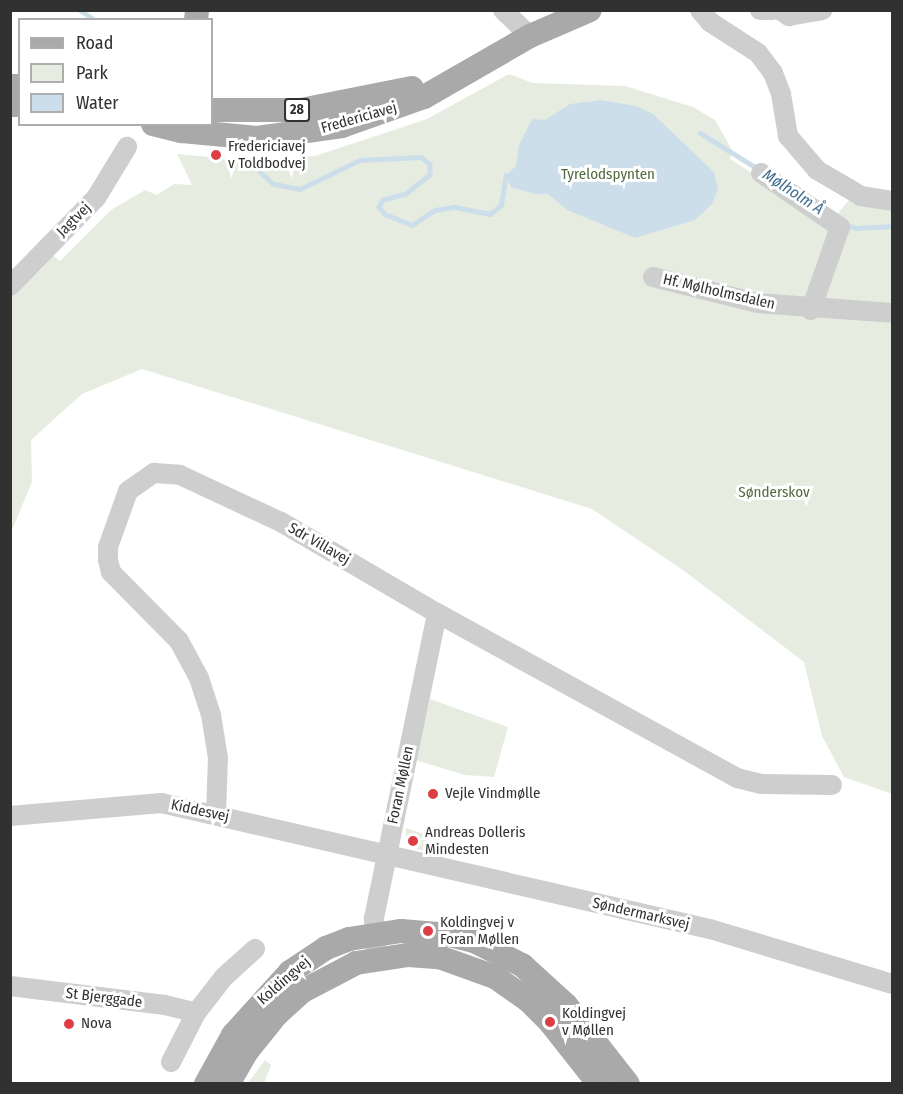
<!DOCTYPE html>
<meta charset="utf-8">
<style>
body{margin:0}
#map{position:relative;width:903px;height:1094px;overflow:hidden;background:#fff;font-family:"Fira Sans Condensed",sans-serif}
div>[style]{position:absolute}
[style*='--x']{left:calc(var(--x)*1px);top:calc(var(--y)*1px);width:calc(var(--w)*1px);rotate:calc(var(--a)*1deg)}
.green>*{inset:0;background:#e6ede0}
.water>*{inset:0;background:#cddeeb}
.stream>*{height:4.5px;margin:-2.25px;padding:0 2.25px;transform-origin:2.25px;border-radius:2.25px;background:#cddeeb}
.minor>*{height:20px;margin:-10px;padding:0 10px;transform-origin:10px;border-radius:10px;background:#cecece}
.major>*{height:24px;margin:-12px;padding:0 12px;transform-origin:12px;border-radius:12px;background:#a9a9a9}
.dots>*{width:16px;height:16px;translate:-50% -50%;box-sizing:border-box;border:3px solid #fff;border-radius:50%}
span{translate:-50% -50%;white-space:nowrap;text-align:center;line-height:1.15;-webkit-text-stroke:6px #fff;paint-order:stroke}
.shield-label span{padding:2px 4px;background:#fff;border:2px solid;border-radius:4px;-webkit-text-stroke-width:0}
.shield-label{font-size:14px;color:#313131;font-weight:700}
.street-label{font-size:15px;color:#313131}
.poi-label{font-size:15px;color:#313131}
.left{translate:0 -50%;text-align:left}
.park-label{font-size:15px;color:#526b40}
.water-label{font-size:16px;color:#426e8f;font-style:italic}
.frame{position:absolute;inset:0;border:12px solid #313131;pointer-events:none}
.legend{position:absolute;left:18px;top:18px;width:195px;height:108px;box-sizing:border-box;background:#fff;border:2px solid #adadad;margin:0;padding:8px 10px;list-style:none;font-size:18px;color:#313131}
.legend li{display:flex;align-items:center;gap:12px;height:30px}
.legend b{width:30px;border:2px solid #adadad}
</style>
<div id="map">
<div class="green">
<i style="clip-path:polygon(509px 74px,533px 83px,625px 86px,693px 107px,715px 120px,732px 150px,730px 159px,830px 223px,850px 199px,892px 208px,892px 794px,844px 777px,822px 736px,804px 662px,683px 570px,592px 509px,142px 369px,82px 394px,31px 440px,32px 482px,11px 532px,11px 296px,50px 253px,60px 261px,111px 210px,145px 190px,157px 195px,174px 184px,192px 185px,177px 154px,255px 161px,315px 156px,427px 119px)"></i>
<i style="clip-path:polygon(430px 699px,508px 727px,494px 777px,465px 775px,415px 760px)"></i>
<i style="clip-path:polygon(406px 828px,427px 835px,428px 852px,406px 846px)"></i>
<i style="clip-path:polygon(265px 1060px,271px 1065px,264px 1083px,248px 1083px)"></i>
</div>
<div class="water">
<i style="clip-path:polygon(601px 100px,636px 106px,653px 114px,714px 172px,718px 190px,712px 204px,695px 220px,635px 238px,567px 210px,548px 194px,535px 194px,511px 187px,506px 175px,516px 166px,519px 145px,532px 119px,545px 120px,570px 104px)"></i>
</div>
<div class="stream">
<i style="--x:80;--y:10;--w:18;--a:34"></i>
<i style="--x:700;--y:133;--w:67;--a:31.6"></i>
<i style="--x:260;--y:172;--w:18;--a:41"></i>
<i style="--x:274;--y:184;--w:26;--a:11"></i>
<i style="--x:300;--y:189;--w:67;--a:-25.8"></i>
<i style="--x:360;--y:160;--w:61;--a:-2.8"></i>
<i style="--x:421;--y:157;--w:11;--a:38"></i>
<i style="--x:430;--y:164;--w:11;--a:90"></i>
<i style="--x:430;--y:175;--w:31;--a:142"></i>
<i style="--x:406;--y:194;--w:24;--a:165"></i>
<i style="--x:383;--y:200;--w:8;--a:120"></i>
<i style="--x:379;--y:207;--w:9;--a:49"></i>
<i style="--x:385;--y:214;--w:29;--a:22"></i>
<i style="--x:412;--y:225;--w:27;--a:-33"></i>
<i style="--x:435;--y:210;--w:20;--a:-9"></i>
<i style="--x:455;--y:207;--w:36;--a:11"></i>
<i style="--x:490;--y:214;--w:14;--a:-39"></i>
<i style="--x:501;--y:205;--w:30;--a:-81"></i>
<i style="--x:845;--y:224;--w:12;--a:20"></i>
<i style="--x:856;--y:228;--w:36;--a:-3"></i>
</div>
<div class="minor">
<i style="--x:503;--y:10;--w:37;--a:44"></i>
<i style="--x:700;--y:10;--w:16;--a:50"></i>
<i style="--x:710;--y:22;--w:57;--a:32.9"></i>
<i style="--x:758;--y:53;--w:25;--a:53"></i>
<i style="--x:773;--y:73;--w:22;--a:69"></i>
<i style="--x:781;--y:94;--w:43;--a:80.5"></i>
<i style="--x:788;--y:136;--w:45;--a:49.5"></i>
<i style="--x:817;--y:170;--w:51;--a:30.6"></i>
<i style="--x:861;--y:196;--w:31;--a:9"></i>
<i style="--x:760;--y:10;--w:13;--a:0"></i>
<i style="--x:780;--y:10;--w:11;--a:34"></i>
<i style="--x:789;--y:16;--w:34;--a:-10"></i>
<i style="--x:761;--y:173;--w:96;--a:34.4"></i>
<i style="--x:840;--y:227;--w:88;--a:109.3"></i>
<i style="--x:653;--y:277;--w:107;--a:14"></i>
<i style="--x:757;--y:303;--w:135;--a:4.2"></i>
<i style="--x:10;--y:286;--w:123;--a:-45.7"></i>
<i style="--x:96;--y:198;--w:60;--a:-58.7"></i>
<i style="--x:216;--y:814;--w:56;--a:-88"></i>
<i style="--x:218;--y:758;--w:44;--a:-99.2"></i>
<i style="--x:211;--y:715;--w:39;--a:-108"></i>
<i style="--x:199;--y:678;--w:42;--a:-118.4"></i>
<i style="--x:179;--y:641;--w:97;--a:-134.6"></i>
<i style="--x:111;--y:572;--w:12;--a:-104"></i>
<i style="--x:108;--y:560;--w:13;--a:-90"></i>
<i style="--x:108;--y:547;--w:59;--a:-70.3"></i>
<i style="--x:128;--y:491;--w:32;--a:-35"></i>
<i style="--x:154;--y:473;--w:26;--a:4"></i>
<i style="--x:180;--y:475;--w:111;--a:25"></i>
<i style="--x:281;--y:522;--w:181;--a:30.3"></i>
<i style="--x:437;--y:613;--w:342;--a:28.8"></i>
<i style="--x:737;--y:778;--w:25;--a:14"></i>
<i style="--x:761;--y:784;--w:71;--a:0.8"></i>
<i style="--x:10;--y:816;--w:152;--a:-4.9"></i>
<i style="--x:161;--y:803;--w:563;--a:12.93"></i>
<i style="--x:710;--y:929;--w:190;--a:16.8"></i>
<i style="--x:376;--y:950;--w:32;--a:-94"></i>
<i style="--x:374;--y:918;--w:311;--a:-78.3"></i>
<i style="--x:10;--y:986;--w:156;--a:7"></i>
<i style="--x:165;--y:1005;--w:32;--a:14"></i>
<i style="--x:171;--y:1062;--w:55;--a:-63"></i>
<i style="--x:196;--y:1013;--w:46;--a:-52.1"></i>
<i style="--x:224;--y:977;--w:42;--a:-42.1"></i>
</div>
<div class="major">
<i style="--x:196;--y:20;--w:10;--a:-84"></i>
<i style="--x:10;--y:86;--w:10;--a:0"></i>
<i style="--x:10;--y:105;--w:10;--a:0"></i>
<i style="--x:212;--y:110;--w:89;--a:0"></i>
<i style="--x:301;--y:110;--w:113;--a:-11.2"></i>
<i style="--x:153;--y:124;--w:30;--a:14"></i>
<i style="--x:182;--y:131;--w:75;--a:5.3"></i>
<i style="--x:257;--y:138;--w:86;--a:-8"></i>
<i style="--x:342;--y:126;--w:87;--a:-19.5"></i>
<i style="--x:424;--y:97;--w:122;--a:-29.9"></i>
<i style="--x:530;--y:36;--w:65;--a:-23.4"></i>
<i style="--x:206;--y:1084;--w:56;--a:-61.1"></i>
<i style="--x:233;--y:1035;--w:85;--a:-47.9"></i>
<i style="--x:290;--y:972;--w:43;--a:-33.7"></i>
<i style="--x:326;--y:948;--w:25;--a:-21"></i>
<i style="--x:349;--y:939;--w:53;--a:-8.7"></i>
<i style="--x:401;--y:931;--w:49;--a:4.7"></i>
<i style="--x:450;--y:935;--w:25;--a:14"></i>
<i style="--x:474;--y:941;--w:54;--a:26.6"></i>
<i style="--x:522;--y:965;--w:59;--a:42.3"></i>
<i style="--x:566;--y:1005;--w:100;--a:51.9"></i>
<i style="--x:228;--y:1084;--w:39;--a:-60"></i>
<i style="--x:248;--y:1050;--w:45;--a:-51.3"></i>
<i style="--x:276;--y:1015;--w:36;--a:-42"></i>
<i style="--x:303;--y:991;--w:60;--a:-27.8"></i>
<i style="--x:356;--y:963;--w:53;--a:-8.7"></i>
<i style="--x:408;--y:955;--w:31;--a:4"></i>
<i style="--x:439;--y:957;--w:59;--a:19.7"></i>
<i style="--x:495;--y:977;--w:39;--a:35"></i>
<i style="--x:527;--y:999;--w:33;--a:45"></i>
<i style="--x:550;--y:1022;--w:79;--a:51.7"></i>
</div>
<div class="dots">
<i style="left:216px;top:155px;background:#dd3e43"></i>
<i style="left:433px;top:794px;background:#dd3e43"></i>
<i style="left:413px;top:841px;background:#dd3e43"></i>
<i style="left:428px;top:931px;background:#dd3e43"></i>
<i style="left:550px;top:1022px;background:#dd3e43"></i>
<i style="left:69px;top:1024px;background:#dd3e43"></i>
</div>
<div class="shield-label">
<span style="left:297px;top:110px">28</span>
</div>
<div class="street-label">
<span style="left:359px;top:118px;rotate:-16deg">Fredericiavej</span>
<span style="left:74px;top:220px;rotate:-45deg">Jagtvej</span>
<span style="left:719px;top:292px;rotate:13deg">Hf. Mølholmsdalen</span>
<span style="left:319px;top:544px;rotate:30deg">Sdr Villavej</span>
<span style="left:401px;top:785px;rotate:-78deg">Foran Møllen</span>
<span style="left:200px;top:811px;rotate:12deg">Kiddesvej</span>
<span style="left:641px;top:914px;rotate:13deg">Søndermarksvej</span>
<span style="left:284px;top:981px;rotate:-41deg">Koldingvej</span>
<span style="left:104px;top:998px;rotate:7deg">St Bjerggade</span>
</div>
<div class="poi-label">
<span class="left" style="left:228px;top:155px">Fredericiavej<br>v Toldbodvej</span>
<span class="left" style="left:445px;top:794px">Vejle Vindmølle</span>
<span class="left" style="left:425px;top:841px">Andreas Dolleris<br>Mindesten</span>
<span class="left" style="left:440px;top:931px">Koldingvej v<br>Foran Møllen</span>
<span class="left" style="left:562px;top:1022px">Koldingvej<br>v Møllen</span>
<span class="left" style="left:81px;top:1024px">Nova</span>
</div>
<div class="park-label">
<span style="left:608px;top:175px">Tyrelodspynten</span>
<span style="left:774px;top:493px">Sønderskov</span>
</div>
<div class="water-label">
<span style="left:793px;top:192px;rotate:33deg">Mølholm Å</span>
</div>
<div class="frame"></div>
<ul class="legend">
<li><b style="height:8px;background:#a9a9a9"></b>Road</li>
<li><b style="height:16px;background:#e6ede0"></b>Park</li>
<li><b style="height:16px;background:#cddeeb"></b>Water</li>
</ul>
</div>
